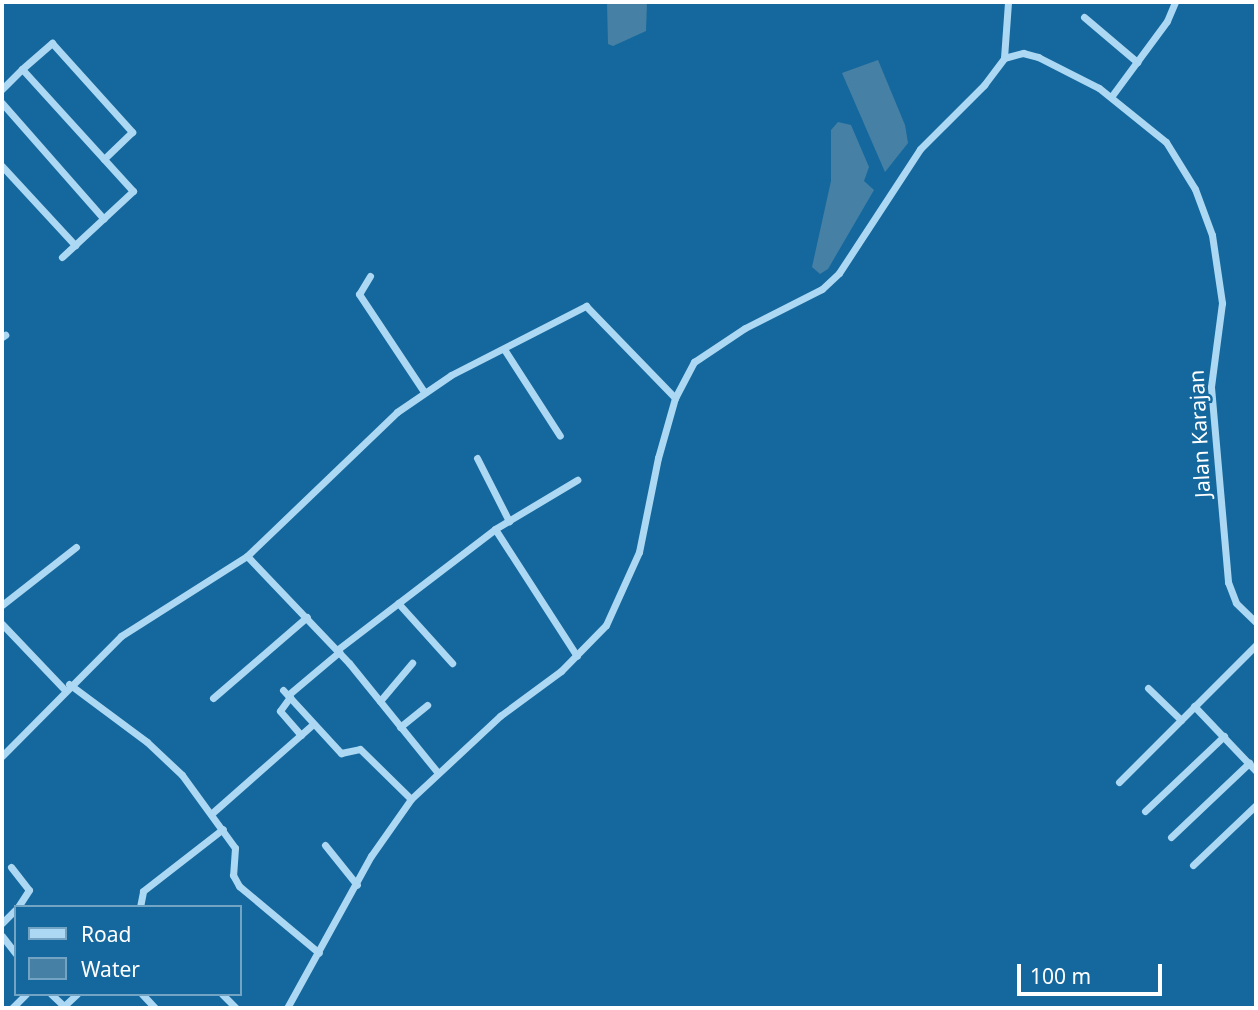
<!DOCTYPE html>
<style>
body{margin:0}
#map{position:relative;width:1258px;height:1010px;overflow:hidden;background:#15689d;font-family:"Noto Sans",sans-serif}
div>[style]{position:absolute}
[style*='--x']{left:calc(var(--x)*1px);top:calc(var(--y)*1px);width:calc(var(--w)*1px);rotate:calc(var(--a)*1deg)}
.water>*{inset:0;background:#4780a5}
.street>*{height:7px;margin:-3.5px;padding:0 3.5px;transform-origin:3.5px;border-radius:3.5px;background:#acd8f3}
span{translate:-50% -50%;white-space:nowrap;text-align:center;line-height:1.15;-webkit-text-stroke:5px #15689d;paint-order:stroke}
.street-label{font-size:21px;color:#fff}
.frame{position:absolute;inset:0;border:4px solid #fff;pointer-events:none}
.legend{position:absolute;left:14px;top:905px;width:228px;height:91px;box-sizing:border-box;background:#15689d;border:2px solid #73a4c4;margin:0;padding:9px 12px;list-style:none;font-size:21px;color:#fff}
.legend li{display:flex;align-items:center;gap:14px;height:35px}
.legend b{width:35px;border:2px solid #73a4c4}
.scale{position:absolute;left:1017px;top:964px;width:145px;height:32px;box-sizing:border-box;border:4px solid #fff;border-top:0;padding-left:9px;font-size:21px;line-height:24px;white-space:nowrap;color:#fff;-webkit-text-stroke:5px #15689d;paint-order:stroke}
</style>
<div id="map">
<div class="water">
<i style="clip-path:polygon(607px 2px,647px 2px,646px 31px,613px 46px,608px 44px)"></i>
<i style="clip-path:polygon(878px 60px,905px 125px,908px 143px,885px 172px,842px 73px)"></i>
<i style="clip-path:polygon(838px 122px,851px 125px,869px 167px,864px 181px,874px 190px,828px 269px,820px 274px,812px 267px,831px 181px,831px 130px)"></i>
</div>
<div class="street">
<i style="--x:1084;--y:17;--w:70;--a:40.3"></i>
<i style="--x:1004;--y:58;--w:20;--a:-15"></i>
<i style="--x:1023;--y:53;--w:16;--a:15"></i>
<i style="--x:1038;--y:57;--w:68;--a:26.9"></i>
<i style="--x:1099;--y:88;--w:86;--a:38.9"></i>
<i style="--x:1166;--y:142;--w:55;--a:58.3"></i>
<i style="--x:1195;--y:189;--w:49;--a:69.7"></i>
<i style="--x:1212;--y:235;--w:69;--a:81.6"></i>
<i style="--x:1222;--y:303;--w:85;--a:97.5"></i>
<i style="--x:1211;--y:387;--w:196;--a:85"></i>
<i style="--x:1228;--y:582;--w:22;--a:69"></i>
<i style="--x:1236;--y:603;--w:28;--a:44"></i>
<i style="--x:22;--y:69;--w:40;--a:-41"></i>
<i style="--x:52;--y:43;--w:120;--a:48"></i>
<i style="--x:132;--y:132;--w:39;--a:136"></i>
<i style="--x:2;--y:89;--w:28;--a:-45"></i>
<i style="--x:22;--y:69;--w:165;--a:47.7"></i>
<i style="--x:133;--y:191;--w:97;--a:137.1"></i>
<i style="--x:1111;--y:97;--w:94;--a:-53.6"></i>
<i style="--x:1167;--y:21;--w:21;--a:-67"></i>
<i style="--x:2;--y:103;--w:154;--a:48.7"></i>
<i style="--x:2;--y:166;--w:108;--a:47.3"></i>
<i style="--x:370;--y:276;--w:21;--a:121"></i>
<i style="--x:359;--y:294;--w:118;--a:56.4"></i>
<i style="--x:2;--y:337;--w:4;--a:-34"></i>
<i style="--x:504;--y:349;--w:103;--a:57.2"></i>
<i style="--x:477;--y:458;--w:71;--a:63.1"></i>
<i style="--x:495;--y:529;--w:151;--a:57.2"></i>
<i style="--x:247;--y:556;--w:148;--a:46.4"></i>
<i style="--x:349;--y:663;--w:141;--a:51"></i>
<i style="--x:398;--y:603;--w:81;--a:48"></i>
<i style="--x:2;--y:605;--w:94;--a:-38.1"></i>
<i style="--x:2;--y:624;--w:90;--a:46.4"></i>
<i style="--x:337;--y:650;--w:199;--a:-37.4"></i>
<i style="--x:495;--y:529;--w:96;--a:-30.9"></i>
<i style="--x:69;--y:684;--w:97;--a:36.6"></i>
<i style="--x:147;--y:742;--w:48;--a:43.3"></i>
<i style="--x:182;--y:775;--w:90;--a:54"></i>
<i style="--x:235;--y:848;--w:27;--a:94"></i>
<i style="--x:233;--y:875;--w:13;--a:61"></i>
<i style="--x:239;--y:886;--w:104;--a:39.9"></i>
<i style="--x:1148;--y:688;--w:46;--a:44.1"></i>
<i style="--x:283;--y:690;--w:86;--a:47.4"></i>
<i style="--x:341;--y:753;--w:19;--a:-12"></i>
<i style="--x:360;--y:749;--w:71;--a:44.4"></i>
<i style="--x:288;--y:695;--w:67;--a:-40.1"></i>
<i style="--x:290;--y:697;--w:17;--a:126"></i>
<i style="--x:280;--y:711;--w:32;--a:49"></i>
<i style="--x:213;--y:698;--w:124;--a:-40.8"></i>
<i style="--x:380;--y:701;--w:50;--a:-49.9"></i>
<i style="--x:1194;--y:706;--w:90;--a:46.4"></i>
<i style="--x:400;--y:727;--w:35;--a:-39"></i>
<i style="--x:2;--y:756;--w:169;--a:-45.2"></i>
<i style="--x:121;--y:636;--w:149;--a:-32.4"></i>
<i style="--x:247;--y:556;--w:208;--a:-43.8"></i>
<i style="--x:397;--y:412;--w:65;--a:-34.4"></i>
<i style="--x:451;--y:375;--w:152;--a:-27.1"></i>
<i style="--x:586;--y:306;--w:128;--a:45.9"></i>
<i style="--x:1119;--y:782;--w:194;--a:-45"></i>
<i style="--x:1145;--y:811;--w:109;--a:-43.5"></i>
<i style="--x:211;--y:814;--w:136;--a:-41.4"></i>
<i style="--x:1171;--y:837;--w:108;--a:-43.5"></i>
<i style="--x:325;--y:845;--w:51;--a:51.3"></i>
<i style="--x:1193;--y:865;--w:87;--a:-43.6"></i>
<i style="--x:11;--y:867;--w:29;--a:52"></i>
<i style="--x:29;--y:890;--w:20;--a:123"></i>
<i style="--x:140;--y:907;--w:16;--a:-79"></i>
<i style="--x:143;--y:891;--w:101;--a:-37.8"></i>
<i style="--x:2;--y:923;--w:20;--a:-45"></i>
<i style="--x:2;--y:936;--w:23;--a:52"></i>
<i style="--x:51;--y:994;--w:21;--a:43"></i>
<i style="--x:142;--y:994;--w:19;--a:47"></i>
<i style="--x:222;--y:994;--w:20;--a:45"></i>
<i style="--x:64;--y:1006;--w:18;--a:-43"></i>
<i style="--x:12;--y:1008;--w:20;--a:-45"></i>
<i style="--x:287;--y:1008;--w:174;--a:-61.1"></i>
<i style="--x:371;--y:856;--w:70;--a:-54.9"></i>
<i style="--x:411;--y:799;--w:122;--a:-43"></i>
<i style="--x:500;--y:716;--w:76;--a:-36.4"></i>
<i style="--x:561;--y:671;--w:64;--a:-45.6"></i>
<i style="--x:606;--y:625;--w:80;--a:-65.7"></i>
<i style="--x:639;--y:552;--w:96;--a:-78.6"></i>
<i style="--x:658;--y:458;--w:62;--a:-74.2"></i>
<i style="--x:675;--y:398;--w:41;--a:-62.2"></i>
<i style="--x:694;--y:362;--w:61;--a:-33.7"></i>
<i style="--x:745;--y:328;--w:86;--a:-26.9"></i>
<i style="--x:822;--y:289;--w:23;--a:-43"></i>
<i style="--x:839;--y:273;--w:148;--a:-56.8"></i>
<i style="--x:920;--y:149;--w:91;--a:-45"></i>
<i style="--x:984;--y:85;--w:34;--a:-53"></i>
<i style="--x:1004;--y:58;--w:56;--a:-85.9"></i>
</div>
<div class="street-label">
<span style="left:1199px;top:434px;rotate:-93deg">Jalan Karajan</span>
</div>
<div class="frame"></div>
<ul class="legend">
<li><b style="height:9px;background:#acd8f3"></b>Road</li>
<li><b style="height:19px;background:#4780a5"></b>Water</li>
</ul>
<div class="scale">100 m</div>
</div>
